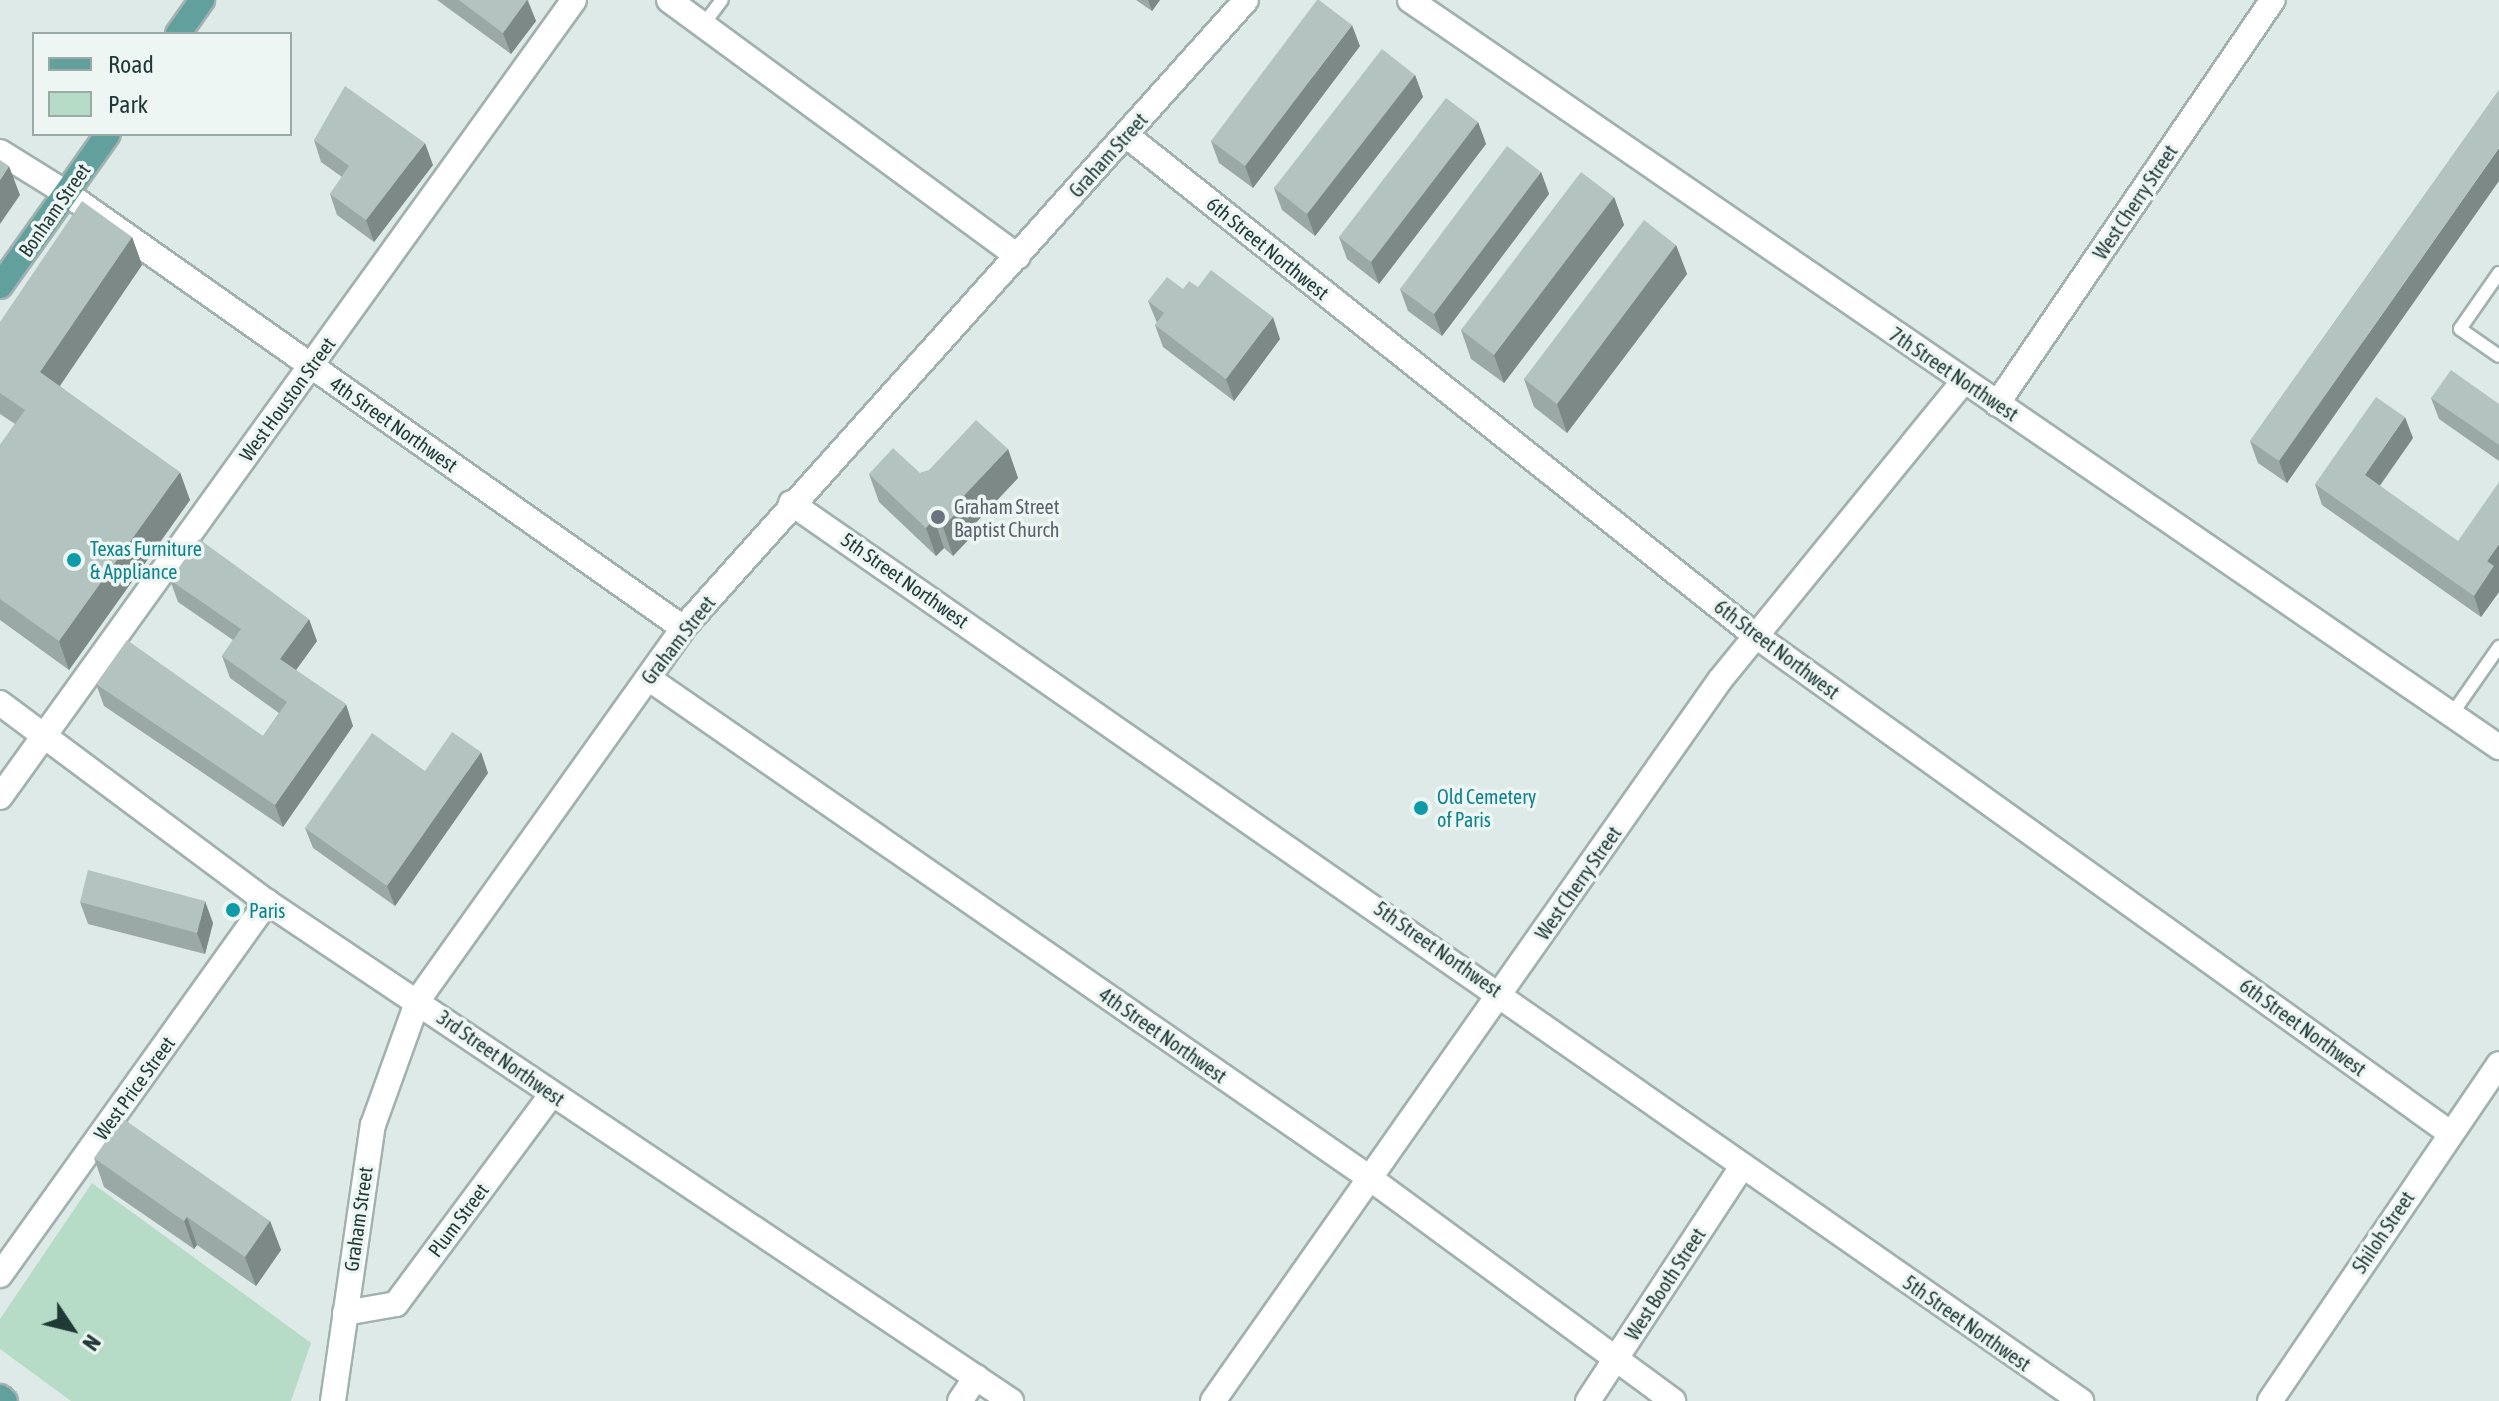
<!DOCTYPE html>
<style>
body{margin:0}
#map{position:relative;width:2499px;height:1401px;overflow:hidden;background:#deeae7;font-family:"Asap Condensed",sans-serif}
div>[style]{position:absolute}
[style*='--x']{left:calc(var(--x)*1px);top:calc(var(--y)*1px);width:calc(var(--w)*1px);rotate:calc(var(--a)*1deg)}
.green>*{inset:0;background:#b6dcc7}
.roads{filter:drop-shadow(2px 0 #a1b1af) drop-shadow(-2px 0 #a1b1af) drop-shadow(0 2px #a1b1af) drop-shadow(0 -2px #a1b1af)}
.lane>*{height:12px;margin:-6px;padding:0 6px;transform-origin:6px;border-radius:6px;background:#fff}
.street>*{height:24px;margin:-12px;padding:0 12px;transform-origin:12px;border-radius:12px;background:#fff}
.secondary>*{height:24px;margin:-12px;padding:0 12px;transform-origin:12px;border-radius:12px;background:#fff}
.primary>*{height:24px;margin:-12px;padding:0 12px;transform-origin:12px;border-radius:12px;background:#61a09c}
.wall>*{inset:0;background:#9aa9a5}
.shaded-wall>*{inset:0;background:#7d8986}
.building>*{inset:0;background:#b3c4c0}
.dots>*{width:22px;height:22px;translate:-50% -50%;box-sizing:border-box;border:4px solid #eef6f4;border-radius:50%}
span{translate:-50% -50%;white-space:nowrap;text-align:center;line-height:1.15;-webkit-text-stroke:7px #eef6f4;paint-order:stroke}
.street-label{font-size:20px;color:#1f3937}
.worship-label{font-size:20px;color:#5b616d}
.left{translate:0 -50%;text-align:left}
.culture-label{font-size:20px;color:#0d838f}
.legend{position:absolute;left:32px;top:32px;width:260px;height:104px;box-sizing:border-box;background:#eef6f4;border:2px solid #9baaa8;margin:0;padding:10px 14px;list-style:none;font-size:24px;color:#1f3937}
.legend li{display:flex;align-items:center;gap:16px;height:40px}
.legend b{width:40px;border:2px solid #9baaa8}
.north{position:absolute;left:32px;top:1289px;width:80px;height:80px;-webkit-text-stroke:6px #eef6f4;paint-order:stroke;rotate:125deg;font-size:22px;font-weight:700;line-height:32px;text-align:center;color:#1f3937}
.north::after{content:'';display:block;margin:auto;width:28px;height:36px;background:#1f3937;clip-path:polygon(50% 0,100% 100%,50% 72%,0 100%)}
</style>
<div id="map">
<div class="green">
<i style="clip-path:polygon(92px 1183px,311px 1343px,291px 1401px,71px 1401px,0 1349px,0 1319px)"></i>
</div>
<div class="roads">
<div class="lane">
<i style="--x:703;--y:25;--w:31;--a:-53"></i>
<i style="--x:2499;--y:273;--w:68;--a:124.9"></i>
<i style="--x:2460;--y:329;--w:47;--a:34.7"></i>
<i style="--x:2452;--y:714;--w:82;--a:-55"></i>
</div>
<div class="street">
<i style="--x:669;--y:0;--w:433;--a:36.3"></i>
<i style="--x:1126;--y:135;--w:805;--a:38.49"></i>
<i style="--x:1756;--y:636;--w:854;--a:35.61"></i>
<i style="--x:66;--y:193;--w:755;--a:35.18"></i>
<i style="--x:1997;--y:404;--w:489;--a:-55.7"></i>
<i style="--x:791;--y:503;--w:1572;--a:34.84"></i>
<i style="--x:648;--y:678;--w:880;--a:34.72"></i>
<i style="--x:1371;--y:1179;--w:375;--a:36.3"></i>
<i style="--x:0;--y:703;--w:333;--a:36.7"></i>
<i style="--x:267;--y:902;--w:896;--a:33.85"></i>
<i style="--x:0;--y:797;--w:982;--a:-54.24"></i>
<i style="--x:0;--y:1275;--w:459;--a:-54.4"></i>
<i style="--x:345;--y:1313;--w:52;--a:-10"></i>
<i style="--x:396;--y:1304;--w:262;--a:-53.4"></i>
<i style="--x:960;--y:1401;--w:29;--a:-56"></i>
<i style="--x:1213;--y:1401;--w:881;--a:-54.89"></i>
<i style="--x:1720;--y:680;--w:386;--a:-50.8"></i>
<i style="--x:1588;--y:1401;--w:280;--a:-56.7"></i>
<i style="--x:2270;--y:1401;--w:407;--a:-55.8"></i>
</div>
<div class="secondary">
<i style="--x:1410;--y:0;--w:1321;--a:34.45"></i>
<i style="--x:0;--y:152;--w:78;--a:31.8"></i>
<i style="--x:333;--y:1401;--w:279;--a:-81.8"></i>
<i style="--x:373;--y:1125;--w:133;--a:-70.2"></i>
<i style="--x:418;--y:1000;--w:457;--a:-54.5"></i>
<i style="--x:683;--y:628;--w:843;--a:-48.12"></i>
</div>
<div class="primary">
<i style="--x:178;--y:34;--w:42;--a:-54.8"></i>
<i style="--x:0;--y:286;--w:186;--a:-54.6"></i>
<i style="--x:0;--y:1397;--w:6;--a:39"></i>
</div>
</div>
<div class="wall">
<i style="clip-path:polygon(437px 0,528px 0,536px 21px,511px 54px)"></i>
<i style="clip-path:polygon(1136px 0,1160px 0,1152px 11px)"></i>
<i style="clip-path:polygon(1360px 46px,1253px 188px,1219px 163px,1211px 141px)"></i>
<i style="clip-path:polygon(1415px 75px,1423px 97px,1315px 236px,1282px 210px,1274px 188px)"></i>
<i style="clip-path:polygon(2499px 90px,2287px 483px,2258px 463px,2250px 441px)"></i>
<i style="clip-path:polygon(1478px 122px,1486px 144px,1379px 284px,1347px 259px,1339px 237px)"></i>
<i style="clip-path:polygon(314px 140px,433px 165px,374px 242px,337px 215px,330px 194px,342px 177px,321px 162px)"></i>
<i style="clip-path:polygon(1541px 172px,1549px 194px,1442px 336px,1408px 311px,1400px 289px)"></i>
<i style="clip-path:polygon(1614px 197px,1624px 225px,1504px 383px,1471px 359px,1461px 330px)"></i>
<i style="clip-path:polygon(132px 237px,142px 265px,60px 386px,190px 500px,69px 670px,0 620px,0 445px,15px 424px,0 414px,0 322px)"></i>
<i style="clip-path:polygon(1676px 245px,1687px 274px,1567px 433px,1534px 407px,1524px 379px)"></i>
<i style="clip-path:polygon(1198px 287px,1280px 339px,1234px 401px,1163px 347px,1155px 325px,1157px 323px,1148px 301px,1183px 289px)"></i>
<i style="clip-path:polygon(2431px 398px,2499px 404px,2499px 461px,2439px 419px)"></i>
<i style="clip-path:polygon(2413px 438px,2380px 486px,2498px 577px,2499px 592px,2481px 617px,2322px 505px,2315px 484px)"></i>
<i style="clip-path:polygon(1008px 449px,1018px 478px,969px 530px,972px 536px,953px 556px,944px 548px,936px 556px,879px 502px,869px 474px,920px 473px)"></i>
<i style="clip-path:polygon(170px 580px,317px 641px,296px 670px,353px 726px,283px 827px,104px 706px,96px 684px,263px 736px,279px 713px,230px 678px,222px 656px,233px 640px,178px 602px)"></i>
<i style="clip-path:polygon(425px 771px,488px 773px,395px 906px,313px 848px,305px 828px)"></i>
<i style="clip-path:polygon(80px 902px,213px 923px,205px 954px,88px 924px)"></i>
<i style="clip-path:polygon(94px 1158px,270px 1221px,281px 1250px,256px 1286px,197px 1245px,194px 1249px,104px 1187px)"></i>
</div>
<div class="shaded-wall">
<i style="clip-path:polygon(527px 0,536px 21px,511px 54px,503px 33px)"></i>
<i style="clip-path:polygon(1148px 0,1160px 0,1152px 11px)"></i>
<i style="clip-path:polygon(1352px 25px,1360px 46px,1253px 188px,1245px 166px)"></i>
<i style="clip-path:polygon(1415px 75px,1423px 97px,1315px 236px,1307px 214px)"></i>
<i style="clip-path:polygon(1478px 122px,1486px 144px,1379px 284px,1371px 262px)"></i>
<i style="clip-path:polygon(425px 143px,433px 165px,374px 242px,366px 220px)"></i>
<i style="clip-path:polygon(2499px 148px,2499px 181px,2287px 483px,2279px 461px)"></i>
<i style="clip-path:polygon(9px 166px,20px 195px,0 224px,0 180px)"></i>
<i style="clip-path:polygon(1541px 172px,1549px 194px,1442px 336px,1434px 314px)"></i>
<i style="clip-path:polygon(1614px 197px,1624px 225px,1504px 383px,1494px 355px)"></i>
<i style="clip-path:polygon(132px 237px,142px 265px,50px 400px,40px 372px)"></i>
<i style="clip-path:polygon(1676px 245px,1687px 274px,1567px 433px,1557px 404px)"></i>
<i style="clip-path:polygon(1273px 317px,1280px 339px,1234px 401px,1226px 379px)"></i>
<i style="clip-path:polygon(2405px 417px,2413px 438px,2372px 496px,2365px 475px)"></i>
<i style="clip-path:polygon(1008px 449px,1018px 478px,969px 530px,972px 536px,953px 556px,943px 527px,957px 503px)"></i>
<i style="clip-path:polygon(180px 472px,190px 500px,69px 670px,59px 641px)"></i>
<i style="clip-path:polygon(934px 519px,944px 548px,936px 556px,926px 528px)"></i>
<i style="clip-path:polygon(2499px 544px,2499px 592px,2481px 617px,2474px 596px,2487px 561px)"></i>
<i style="clip-path:polygon(309px 619px,317px 641px,288px 681px,280px 659px)"></i>
<i style="clip-path:polygon(346px 704px,353px 726px,283px 827px,275px 805px)"></i>
<i style="clip-path:polygon(481px 752px,488px 773px,395px 906px,387px 886px)"></i>
<i style="clip-path:polygon(205px 901px,213px 923px,205px 954px,197px 933px)"></i>
<i style="clip-path:polygon(187px 1217px,197px 1245px,194px 1249px,184px 1221px)"></i>
<i style="clip-path:polygon(270px 1221px,281px 1250px,256px 1286px,245px 1257px)"></i>
</div>
<div class="building">
<i style="clip-path:polygon(459px 0,527px 0,503px 33px)"></i>
<i style="clip-path:polygon(1317px 0,1319px 0,1352px 25px,1245px 166px,1211px 141px)"></i>
<i style="clip-path:polygon(1382px 49px,1415px 75px,1307px 214px,1274px 188px)"></i>
<i style="clip-path:polygon(345px 86px,425px 143px,366px 220px,330px 194px,349px 166px,314px 140px)"></i>
<i style="clip-path:polygon(2499px 90px,2499px 148px,2279px 461px,2250px 441px)"></i>
<i style="clip-path:polygon(1446px 98px,1478px 122px,1371px 262px,1339px 237px)"></i>
<i style="clip-path:polygon(1507px 146px,1541px 172px,1434px 314px,1400px 289px)"></i>
<i style="clip-path:polygon(0 160px,9px 166px,0 180px)"></i>
<i style="clip-path:polygon(1581px 172px,1614px 197px,1494px 355px,1461px 330px)"></i>
<i style="clip-path:polygon(82px 201px,132px 237px,40px 372px,180px 472px,59px 641px,0 599px,0 445px,25px 410px,0 393px,0 322px)"></i>
<i style="clip-path:polygon(1644px 220px,1676px 245px,1557px 404px,1524px 379px)"></i>
<i style="clip-path:polygon(1211px 270px,1273px 317px,1226px 379px,1155px 325px,1164px 313px,1148px 301px,1167px 277px,1183px 289px,1189px 281px,1198px 287px)"></i>
<i style="clip-path:polygon(2451px 370px,2499px 404px,2499px 445px,2431px 398px)"></i>
<i style="clip-path:polygon(2376px 397px,2405px 417px,2365px 475px,2458px 541px,2499px 482px,2499px 544px,2487px 561px,2494px 566px,2474px 596px,2315px 484px)"></i>
<i style="clip-path:polygon(976px 420px,1008px 449px,957px 503px,961px 508px,943px 527px,934px 519px,926px 528px,869px 474px,893px 448px,920px 473px,929px 470px)"></i>
<i style="clip-path:polygon(199px 539px,309px 619px,280px 659px,346px 704px,275px 805px,96px 684px,127px 640px,263px 736px,287px 702px,222px 656px,241px 629px,170px 580px)"></i>
<i style="clip-path:polygon(452px 732px,481px 752px,387px 886px,305px 828px,372px 733px,425px 771px)"></i>
<i style="clip-path:polygon(88px 870px,205px 901px,197px 933px,80px 902px)"></i>
<i style="clip-path:polygon(122px 1118px,270px 1221px,245px 1257px,187px 1217px,184px 1221px,94px 1158px)"></i>
</div>
<div class="dots">
<i style="left:938px;top:517px;background:#6b7280"></i>
<i style="left:74px;top:560px;background:#0f9aa8"></i>
<i style="left:1421px;top:808px;background:#0f9aa8"></i>
<i style="left:233px;top:910px;background:#0f9aa8"></i>
</div>
<div class="street-label">
<span style="left:1108px;top:155px;rotate:-48deg">Graham Street</span>
<span style="left:2135px;top:202px;rotate:-56deg">West Cherry Street</span>
<span style="left:54px;top:210px;rotate:-55deg">Bonham Street</span>
<span style="left:1268px;top:248px;rotate:39deg">6th Street Northwest</span>
<span style="left:1954px;top:374px;rotate:34deg">7th Street Northwest</span>
<span style="left:287px;top:399px;rotate:-54deg">West Houston Street</span>
<span style="left:394px;top:424px;rotate:35deg">4th Street Northwest</span>
<span style="left:905px;top:580px;rotate:35deg">5th Street Northwest</span>
<span style="left:678px;top:640px;rotate:-52deg">Graham Street</span>
<span style="left:1777px;top:649px;rotate:37deg">6th Street Northwest</span>
<span style="left:1578px;top:883px;rotate:-55deg">West Cherry Street</span>
<span style="left:1438px;top:949px;rotate:35deg">5th Street Northwest</span>
<span style="left:2303px;top:1027px;rotate:36deg">6th Street Northwest</span>
<span style="left:1163px;top:1035px;rotate:35deg">4th Street Northwest</span>
<span style="left:501px;top:1058px;rotate:35deg">3rd Street Northwest</span>
<span style="left:134px;top:1088px;rotate:-54deg">West Price Street</span>
<span style="left:358px;top:1219px;rotate:-82deg">Graham Street</span>
<span style="left:458px;top:1220px;rotate:-53deg">Plum Street</span>
<span style="left:2383px;top:1232px;rotate:-56deg">Shiloh Street</span>
<span style="left:1665px;top:1284px;rotate:-57deg">West Booth Street</span>
<span style="left:1967px;top:1323px;rotate:35deg">5th Street Northwest</span>
</div>
<div class="worship-label">
<span class="left" style="left:954px;top:518px">Graham Street<br>Baptist Church</span>
</div>
<div class="culture-label">
<span class="left" style="left:90px;top:560px">Texas Furniture<br>&amp; Appliance</span>
<span class="left" style="left:1437px;top:808px">Old Cemetery<br>of Paris</span>
<span class="left" style="left:249px;top:910px">Paris</span>
</div>
<ul class="legend">
<li><b style="height:10px;background:#61a09c"></b>Road</li>
<li><b style="height:22px;background:#b6dcc7"></b>Park</li>
</ul>
<div class="north">N</div>
</div>
